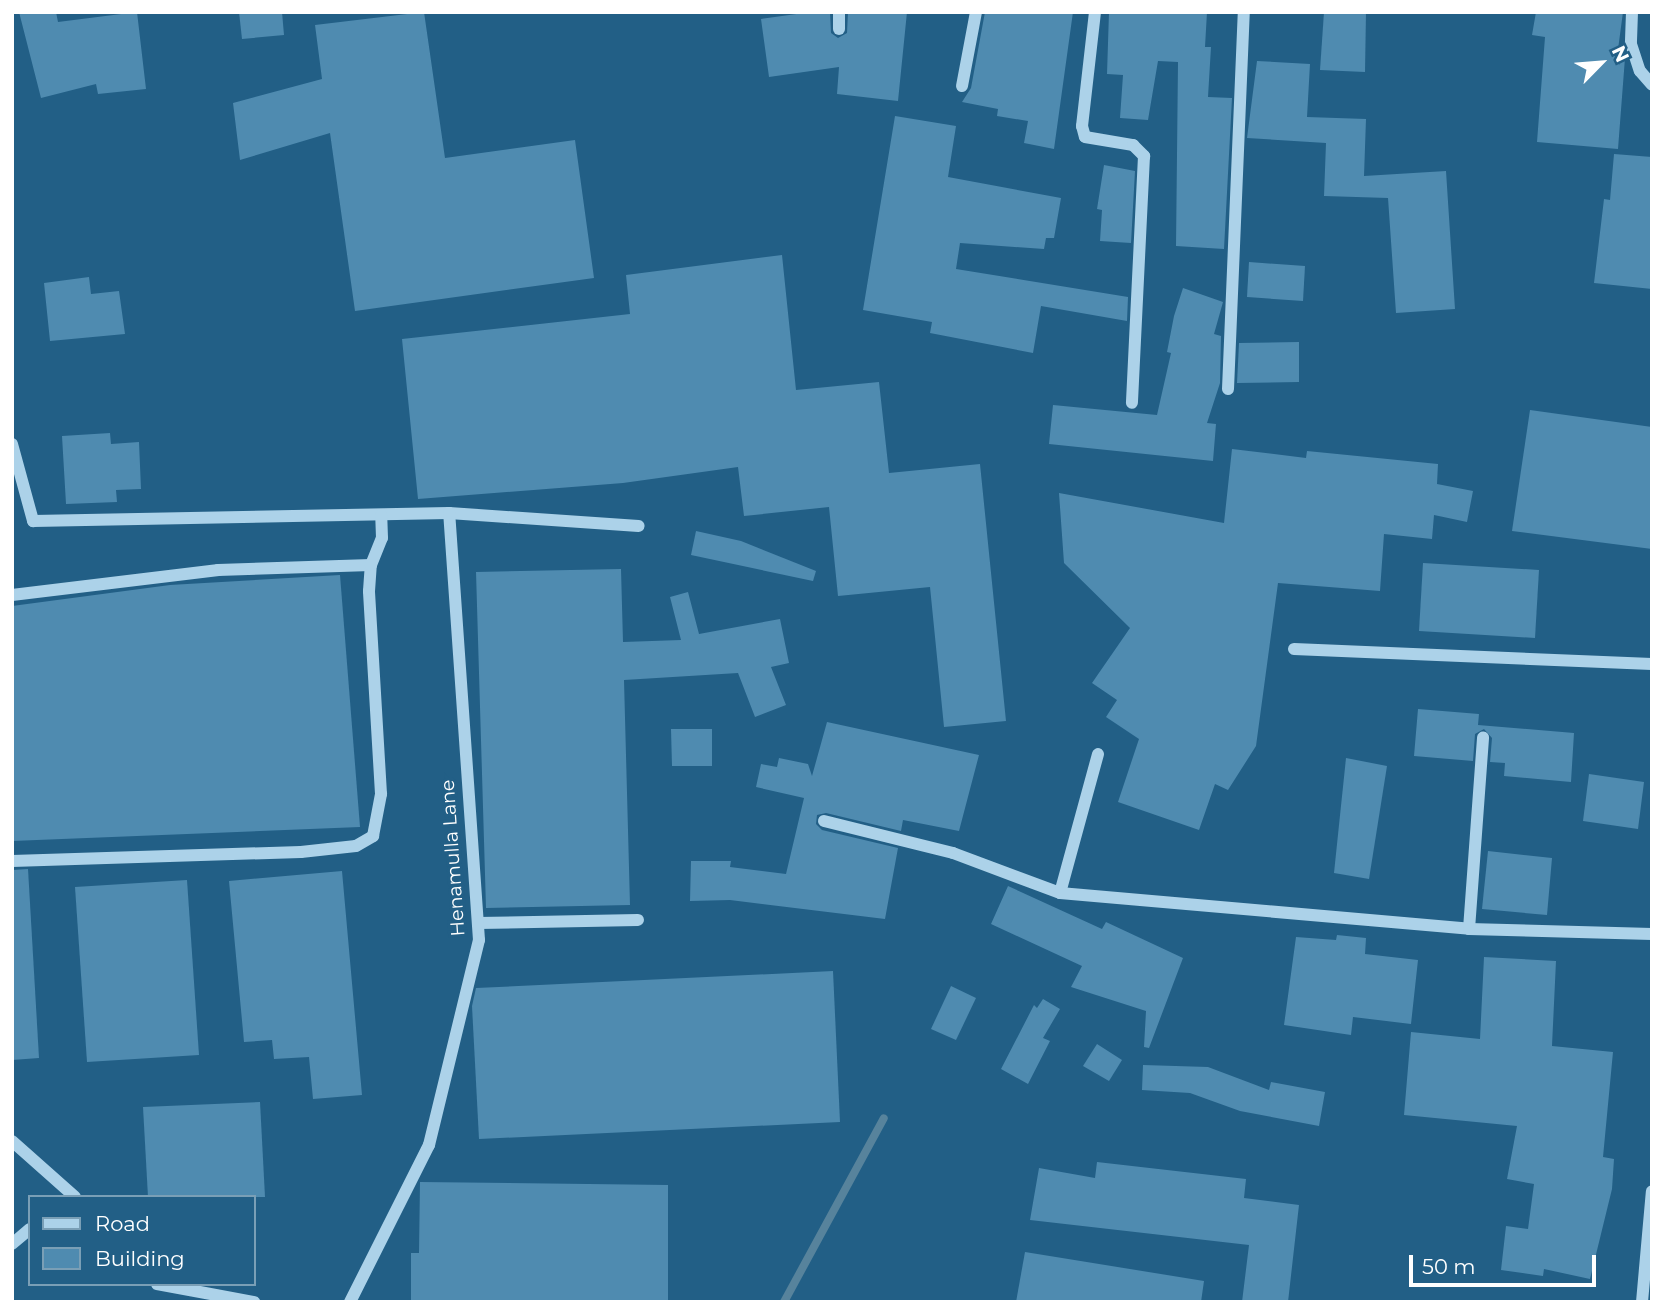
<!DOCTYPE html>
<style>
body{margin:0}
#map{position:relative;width:1664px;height:1314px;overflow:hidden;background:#225f86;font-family:Montserrat,sans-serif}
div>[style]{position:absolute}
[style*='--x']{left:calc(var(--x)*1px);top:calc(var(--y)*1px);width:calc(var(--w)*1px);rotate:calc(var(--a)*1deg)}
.stream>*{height:8px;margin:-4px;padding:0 4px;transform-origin:4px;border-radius:4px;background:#57839c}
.building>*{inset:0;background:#4f8bb0}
.minor>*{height:12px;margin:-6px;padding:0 6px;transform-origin:6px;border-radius:6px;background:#acd2e9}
span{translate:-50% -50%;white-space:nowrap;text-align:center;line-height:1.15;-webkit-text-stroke:6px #225f86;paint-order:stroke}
.street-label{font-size:19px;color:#fff}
.frame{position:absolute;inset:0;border:14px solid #fff;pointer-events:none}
.legend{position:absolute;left:28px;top:1195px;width:228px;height:91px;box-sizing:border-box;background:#225f86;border:2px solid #7a9fb6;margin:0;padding:9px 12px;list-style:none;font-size:21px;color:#fff}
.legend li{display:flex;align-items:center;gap:14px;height:35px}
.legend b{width:35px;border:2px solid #7a9fb6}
.north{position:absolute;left:1566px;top:28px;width:70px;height:70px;-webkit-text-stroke:5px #225f86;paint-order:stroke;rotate:65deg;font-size:19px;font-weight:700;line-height:28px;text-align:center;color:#fff}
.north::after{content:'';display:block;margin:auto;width:24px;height:32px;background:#fff;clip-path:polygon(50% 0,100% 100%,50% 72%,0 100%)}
.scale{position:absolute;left:1409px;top:1255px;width:187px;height:32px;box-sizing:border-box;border:4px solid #fff;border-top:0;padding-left:9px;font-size:21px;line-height:24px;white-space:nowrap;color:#fff;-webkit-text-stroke:5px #225f86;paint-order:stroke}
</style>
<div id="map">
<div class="stream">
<i style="--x:784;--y:1302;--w:209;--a:-61.5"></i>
</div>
<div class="building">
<i style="clip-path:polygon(19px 12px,56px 12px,58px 22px,137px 12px,146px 89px,98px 94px,96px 84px,41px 98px)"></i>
<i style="clip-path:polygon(239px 12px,282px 12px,284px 35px,242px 39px)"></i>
<i style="clip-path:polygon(424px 12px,445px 158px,575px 140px,594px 278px,355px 311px,330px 133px,240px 160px,233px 103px,322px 79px,315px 25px)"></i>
<i style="clip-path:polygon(811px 12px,830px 12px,831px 33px,838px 38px,847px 33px,848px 12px,907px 12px,898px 101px,837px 94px,839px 67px,769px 77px,761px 19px)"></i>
<i style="clip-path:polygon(985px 12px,1073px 12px,1054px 149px,1024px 143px,1028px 121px,997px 116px,998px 109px,962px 102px,971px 88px)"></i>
<i style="clip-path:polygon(1109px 12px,1207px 12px,1205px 47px,1211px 47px,1208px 97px,1232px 98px,1224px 249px,1176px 246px,1178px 62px,1158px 61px,1148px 120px,1120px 118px,1123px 75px,1107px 74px)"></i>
<i style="clip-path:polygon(1324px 12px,1366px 12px,1365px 72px,1320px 70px)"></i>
<i style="clip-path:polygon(1536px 12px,1623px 12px,1617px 57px,1625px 58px,1618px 149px,1537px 142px,1545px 37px,1532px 35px)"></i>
<i style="clip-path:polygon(1257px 61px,1310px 64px,1307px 117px,1366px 119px,1364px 176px,1446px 171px,1455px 309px,1396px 313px,1388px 198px,1324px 196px,1326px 143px,1247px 138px)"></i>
<i style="clip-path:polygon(895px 116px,956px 126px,948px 177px,1061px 198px,1054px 238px,1046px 238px,1044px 249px,960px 243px,956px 269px,1128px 297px,1127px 321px,1041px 306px,1033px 353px,930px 333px,932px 322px,863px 310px)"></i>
<i style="clip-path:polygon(1614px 154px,1652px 157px,1652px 289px,1594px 283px,1604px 199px,1610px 200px)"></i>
<i style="clip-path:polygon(1104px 165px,1135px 171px,1131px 243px,1100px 241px,1102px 210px,1097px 209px)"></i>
<i style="clip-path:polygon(782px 255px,796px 390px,879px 382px,889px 473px,980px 464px,1006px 721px,944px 727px,930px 587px,838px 596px,829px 507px,744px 516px,738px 467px,623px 483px,418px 499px,402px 339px,630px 314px,626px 275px)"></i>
<i style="clip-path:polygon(1249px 262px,1305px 266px,1303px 301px,1247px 297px)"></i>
<i style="clip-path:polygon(89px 277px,91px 294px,119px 291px,125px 334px,50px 341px,44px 283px)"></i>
<i style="clip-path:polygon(1183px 288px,1223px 302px,1214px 334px,1221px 336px,1220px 383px,1207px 423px,1216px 424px,1213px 461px,1049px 444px,1053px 405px,1157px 415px,1171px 353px,1167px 352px,1174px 316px)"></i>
<i style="clip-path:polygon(1299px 342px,1299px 382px,1237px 383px,1239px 343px)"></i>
<i style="clip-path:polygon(1530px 410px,1652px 427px,1652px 549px,1512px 531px)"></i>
<i style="clip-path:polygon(110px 433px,111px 444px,139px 442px,141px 489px,116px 490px,117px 502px,66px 504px,62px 436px)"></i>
<i style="clip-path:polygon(1232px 449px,1306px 458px,1307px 451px,1438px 464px,1437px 484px,1473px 491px,1467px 522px,1434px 515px,1432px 539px,1384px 534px,1380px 591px,1278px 583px,1256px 746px,1228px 790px,1215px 784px,1199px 830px,1118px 802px,1139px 739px,1106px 717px,1117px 700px,1092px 683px,1130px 628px,1064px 563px,1059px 493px,1224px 523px)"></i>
<i style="clip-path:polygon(696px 531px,741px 541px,816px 571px,813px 581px,691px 555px)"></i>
<i style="clip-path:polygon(1423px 563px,1539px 570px,1535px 638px,1419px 631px)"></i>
<i style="clip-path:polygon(621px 569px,623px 642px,681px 640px,670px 597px,688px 592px,699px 634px,780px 619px,789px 663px,771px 667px,786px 705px,755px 717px,738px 673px,624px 680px,630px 905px,486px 908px,476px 572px)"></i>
<i style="clip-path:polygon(340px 575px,360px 827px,12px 841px,12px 606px,170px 585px)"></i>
<i style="clip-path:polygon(1418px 709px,1479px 714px,1478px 725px,1574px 733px,1571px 782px,1504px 776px,1505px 763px,1490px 762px,1492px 738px,1484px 729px,1475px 734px,1473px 761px,1414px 756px)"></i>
<i style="clip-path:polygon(827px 722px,979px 755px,959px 831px,903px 820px,901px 831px,826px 813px,817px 815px,816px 824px,822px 830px,898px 848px,885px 919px,730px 900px,690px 901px,691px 861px,731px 861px,730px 867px,786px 874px,804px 798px,756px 787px,761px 764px,777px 767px,779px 758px,808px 764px,812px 776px)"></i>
<i style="clip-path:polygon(671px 729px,712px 729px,712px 766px,672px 766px)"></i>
<i style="clip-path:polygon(1346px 758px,1387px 766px,1369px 879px,1334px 873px)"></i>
<i style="clip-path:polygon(1589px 774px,1644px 782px,1638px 829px,1583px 821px)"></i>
<i style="clip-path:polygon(1488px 851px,1552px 858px,1547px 915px,1482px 909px)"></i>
<i style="clip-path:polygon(28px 869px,39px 1058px,12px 1060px,12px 870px)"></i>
<i style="clip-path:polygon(342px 871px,362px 1095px,313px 1099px,309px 1057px,274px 1059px,272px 1040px,244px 1042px,229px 881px)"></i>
<i style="clip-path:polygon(187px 880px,199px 1055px,87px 1062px,75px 887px)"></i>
<i style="clip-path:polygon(1008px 886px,1102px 929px,1106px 922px,1183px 958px,1149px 1048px,1144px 1047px,1146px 1011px,1071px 987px,1082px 966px,991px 924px)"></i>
<i style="clip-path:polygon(1337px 935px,1366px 938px,1365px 954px,1418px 960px,1411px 1024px,1353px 1017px,1351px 1035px,1284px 1025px,1296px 937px,1336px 940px)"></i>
<i style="clip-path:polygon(1484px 957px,1556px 961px,1552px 1046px,1613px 1052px,1603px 1157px,1614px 1159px,1612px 1189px,1590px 1279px,1544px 1269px,1543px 1276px,1501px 1270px,1506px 1226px,1528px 1229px,1534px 1184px,1507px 1179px,1517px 1126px,1404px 1115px,1411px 1032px,1480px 1039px)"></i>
<i style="clip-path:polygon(833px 971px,840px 1122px,479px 1139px,472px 1006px,476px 988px)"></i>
<i style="clip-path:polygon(951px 986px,976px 998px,956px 1040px,931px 1029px)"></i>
<i style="clip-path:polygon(1043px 999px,1060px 1009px,1043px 1038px,1050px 1041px,1028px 1084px,1001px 1069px,1034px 1005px,1037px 1008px)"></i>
<i style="clip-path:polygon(1097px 1044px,1122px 1060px,1109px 1081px,1083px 1066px)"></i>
<i style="clip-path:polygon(1143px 1065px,1208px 1067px,1269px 1090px,1271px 1082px,1325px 1092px,1319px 1126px,1240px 1111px,1190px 1093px,1142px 1090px)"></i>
<i style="clip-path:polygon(260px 1102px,265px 1197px,148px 1197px,143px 1107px)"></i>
<i style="clip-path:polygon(1097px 1162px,1246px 1179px,1244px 1198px,1299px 1205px,1288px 1302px,1242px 1302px,1249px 1245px,1030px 1220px,1039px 1168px,1095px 1178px)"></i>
<i style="clip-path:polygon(420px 1182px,668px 1185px,668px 1302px,411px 1302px,411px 1253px,419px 1253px)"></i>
<i style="clip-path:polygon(1025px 1252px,1204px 1281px,1201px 1302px,1016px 1302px)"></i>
</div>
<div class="minor">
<i style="--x:839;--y:12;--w:17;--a:90"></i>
<i style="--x:1095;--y:12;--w:115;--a:96.5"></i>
<i style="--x:1082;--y:126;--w:11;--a:75"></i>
<i style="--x:1085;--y:137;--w:49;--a:9.5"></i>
<i style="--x:1133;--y:145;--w:16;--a:45"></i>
<i style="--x:1144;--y:156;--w:247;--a:92.8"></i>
<i style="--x:1632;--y:12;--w:32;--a:92"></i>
<i style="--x:1631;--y:44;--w:28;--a:72"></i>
<i style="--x:1640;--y:71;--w:18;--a:49"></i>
<i style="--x:962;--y:86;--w:75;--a:-79.3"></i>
<i style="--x:1228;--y:389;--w:377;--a:-87.6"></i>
<i style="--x:12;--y:444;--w:80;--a:74.7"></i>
<i style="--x:33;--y:521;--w:416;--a:-1.1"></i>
<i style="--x:449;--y:513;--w:190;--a:3.9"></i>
<i style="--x:12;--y:595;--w:208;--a:-6.9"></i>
<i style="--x:218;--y:570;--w:153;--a:-1.9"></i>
<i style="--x:1294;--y:649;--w:358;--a:2.4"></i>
<i style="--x:824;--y:821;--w:133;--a:13.9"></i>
<i style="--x:953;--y:853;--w:114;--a:20.5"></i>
<i style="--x:1060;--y:893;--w:411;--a:5"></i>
<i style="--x:1469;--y:929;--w:183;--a:1.6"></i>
<i style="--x:12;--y:861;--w:289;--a:-1.8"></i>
<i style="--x:301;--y:852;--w:55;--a:-6.2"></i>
<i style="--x:356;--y:846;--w:20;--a:-30"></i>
<i style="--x:373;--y:836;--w:43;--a:-79.2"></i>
<i style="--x:381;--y:794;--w:203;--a:-93.4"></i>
<i style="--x:369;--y:591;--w:26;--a:-86"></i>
<i style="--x:371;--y:565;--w:29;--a:-68"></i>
<i style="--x:382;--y:538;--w:23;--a:-92"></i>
<i style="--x:1060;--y:893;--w:144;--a:-74.7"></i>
<i style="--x:478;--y:923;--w:160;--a:-1.1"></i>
<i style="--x:1469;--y:929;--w:192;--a:-85.8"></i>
<i style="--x:12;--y:1141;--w:84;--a:41.6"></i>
<i style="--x:12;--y:1244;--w:23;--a:-40"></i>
<i style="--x:157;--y:1284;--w:99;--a:10.5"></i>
<i style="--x:350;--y:1302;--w:176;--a:-63.3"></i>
<i style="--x:429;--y:1145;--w:211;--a:-76.3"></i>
<i style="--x:479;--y:940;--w:428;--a:-94"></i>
<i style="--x:1642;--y:1302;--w:111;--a:-84.9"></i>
</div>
<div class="street-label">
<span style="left:453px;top:858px;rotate:-94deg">Henamulla Lane</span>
</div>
<div class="frame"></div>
<ul class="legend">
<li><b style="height:9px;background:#acd2e9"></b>Road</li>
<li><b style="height:19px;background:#4f8bb0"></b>Building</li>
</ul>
<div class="north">N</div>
<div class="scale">50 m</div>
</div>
